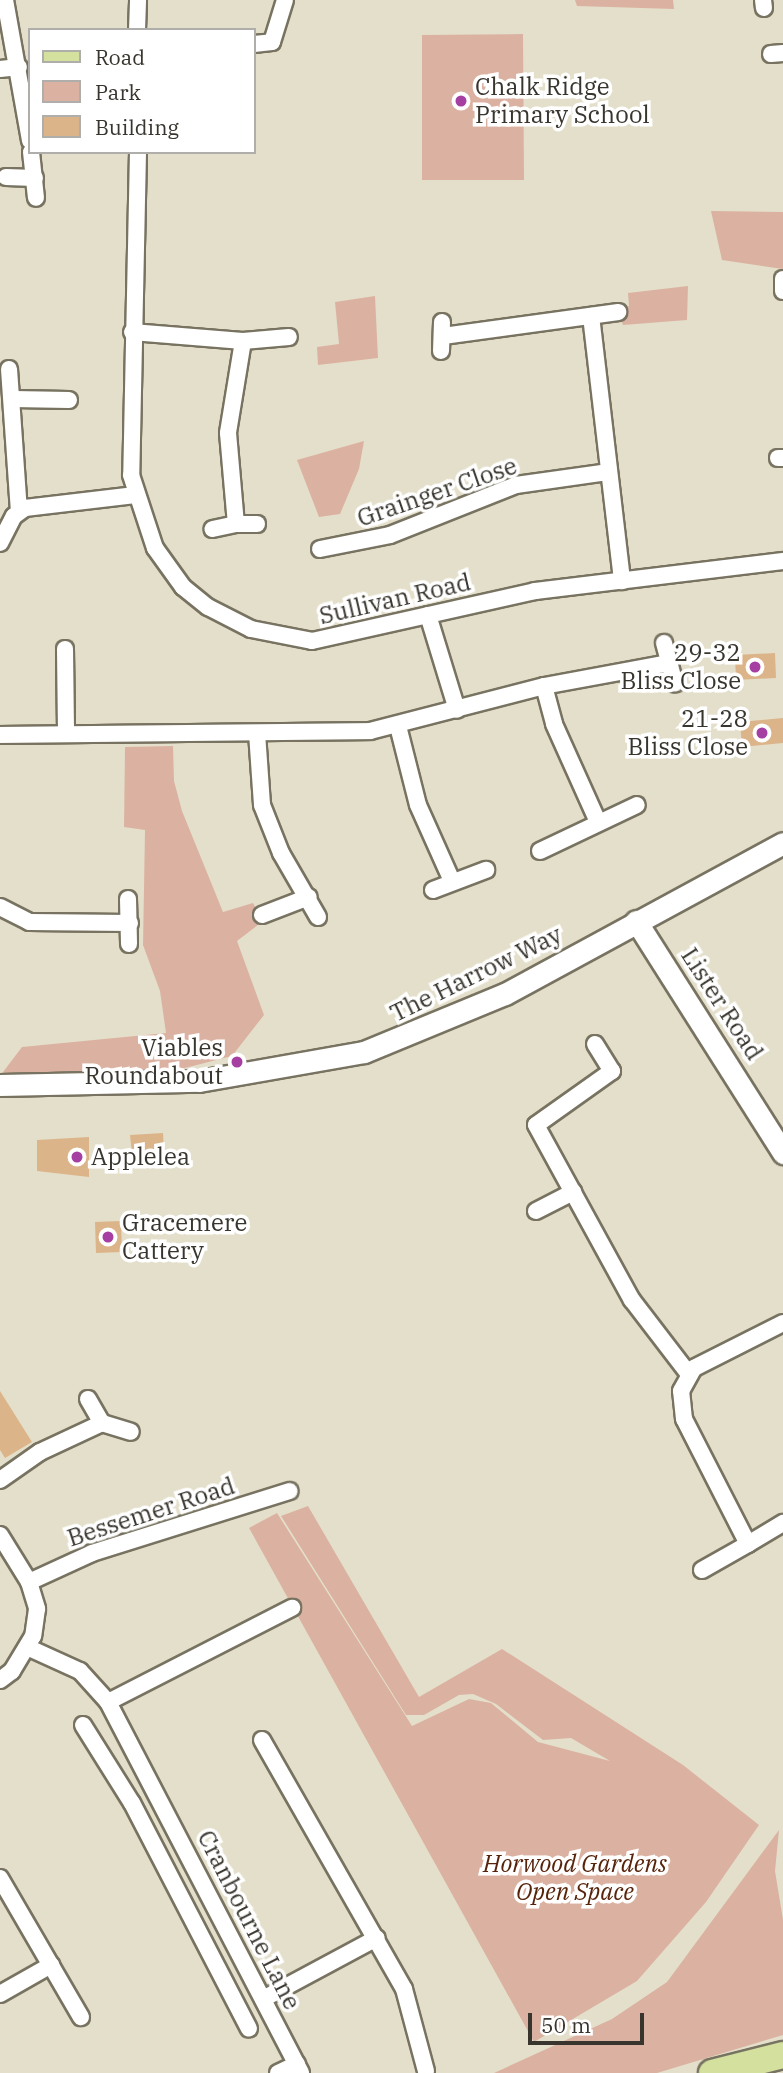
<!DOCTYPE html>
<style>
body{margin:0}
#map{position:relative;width:783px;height:2073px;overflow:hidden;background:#e4dfca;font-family:"IBM Plex Serif",serif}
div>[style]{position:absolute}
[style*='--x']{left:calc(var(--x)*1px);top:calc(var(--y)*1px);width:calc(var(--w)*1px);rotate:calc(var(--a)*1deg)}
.green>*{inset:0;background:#dbb2a1}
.building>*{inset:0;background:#dcb489}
.roads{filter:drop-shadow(2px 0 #787361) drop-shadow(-2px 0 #787361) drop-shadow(0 2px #787361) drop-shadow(0 -2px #787361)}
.minor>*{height:16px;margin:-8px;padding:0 8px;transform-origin:8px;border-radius:8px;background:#fff}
.tertiary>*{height:21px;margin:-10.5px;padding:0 10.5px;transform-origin:10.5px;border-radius:10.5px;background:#fff}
.primary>*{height:26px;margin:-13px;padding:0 13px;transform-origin:13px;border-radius:13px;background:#d3e09e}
.dots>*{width:19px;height:19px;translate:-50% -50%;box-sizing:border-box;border:4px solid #fff;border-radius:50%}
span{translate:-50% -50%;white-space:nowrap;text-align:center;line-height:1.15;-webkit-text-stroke:7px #fff;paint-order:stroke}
.poi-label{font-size:24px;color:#38352e}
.left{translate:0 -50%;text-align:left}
.right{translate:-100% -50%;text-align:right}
.street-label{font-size:24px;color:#38352e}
.park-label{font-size:24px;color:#57240b;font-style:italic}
.legend{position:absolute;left:28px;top:28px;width:228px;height:126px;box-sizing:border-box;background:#fff;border:2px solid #afaeab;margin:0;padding:9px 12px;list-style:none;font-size:21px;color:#38352e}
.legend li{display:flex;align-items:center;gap:14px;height:35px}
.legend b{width:35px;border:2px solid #afaeab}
.scale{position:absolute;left:528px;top:2013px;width:116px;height:32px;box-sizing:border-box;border:4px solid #38352e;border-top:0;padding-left:9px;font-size:21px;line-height:24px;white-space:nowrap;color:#38352e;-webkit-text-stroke:5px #fff;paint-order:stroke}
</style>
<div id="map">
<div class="green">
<i style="clip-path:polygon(575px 0,673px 0,674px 9px,577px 6px)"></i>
<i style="clip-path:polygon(523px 34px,524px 180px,422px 180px,422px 35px)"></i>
<i style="clip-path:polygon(711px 211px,783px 212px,783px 269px,722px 260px)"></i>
<i style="clip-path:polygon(688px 286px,687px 320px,623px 325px,618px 312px,629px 306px,628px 293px)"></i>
<i style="clip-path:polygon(375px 296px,378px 358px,318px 365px,317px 347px,339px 344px,335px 302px)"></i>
<i style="clip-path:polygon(364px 441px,359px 469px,340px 514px,319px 517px,297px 460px)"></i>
<i style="clip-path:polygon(173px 746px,174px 781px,182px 811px,223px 912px,253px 903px,263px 921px,237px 941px,264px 1015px,232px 1056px,177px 1070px,0 1076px,22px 1047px,166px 1033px,160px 991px,143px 945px,145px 830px,124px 827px,125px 747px)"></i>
<i style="clip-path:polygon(308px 1506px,419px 1697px,502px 1649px,683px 1765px,759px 1825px,706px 1902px,637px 1981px,534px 2042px,249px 1528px,277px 1513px,412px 1726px,469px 1699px,491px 1703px,538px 1742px,610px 1761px,571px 1738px,543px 1740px,496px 1704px,473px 1694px,459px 1695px,424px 1715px,406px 1715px,281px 1516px)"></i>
<i style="clip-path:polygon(779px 1830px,775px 1871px,783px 1920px,783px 2035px,657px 2073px,494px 2073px,612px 2019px,667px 1982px)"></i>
</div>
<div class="building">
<i style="clip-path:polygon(775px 653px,776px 678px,736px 680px,735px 655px)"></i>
<i style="clip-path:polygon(783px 718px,783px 743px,742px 747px,740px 722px)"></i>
<i style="clip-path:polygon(163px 1133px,164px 1152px,132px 1154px,130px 1135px)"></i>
<i style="clip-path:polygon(89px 1137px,89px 1177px,37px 1171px,37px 1140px)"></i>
<i style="clip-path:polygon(121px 1221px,122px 1252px,96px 1253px,95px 1222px)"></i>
<i style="clip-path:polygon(0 1391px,32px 1442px,5px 1458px,0 1450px)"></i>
</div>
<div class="roads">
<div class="minor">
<i style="--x:5;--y:0;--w:143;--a:79.9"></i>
<i style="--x:763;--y:0;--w:8;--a:83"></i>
<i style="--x:137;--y:30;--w:30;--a:-88"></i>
<i style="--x:254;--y:44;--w:18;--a:-6"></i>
<i style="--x:272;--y:42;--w:44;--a:-72.8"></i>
<i style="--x:771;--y:54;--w:12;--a:-5"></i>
<i style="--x:0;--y:69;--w:19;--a:-6"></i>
<i style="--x:31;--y:152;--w:46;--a:83.8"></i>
<i style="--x:138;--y:152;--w:323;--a:91.2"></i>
<i style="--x:131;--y:475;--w:77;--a:71.8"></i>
<i style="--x:155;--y:548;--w:48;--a:54.3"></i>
<i style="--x:183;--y:587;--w:32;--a:39"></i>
<i style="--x:208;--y:607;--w:48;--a:27.1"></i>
<i style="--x:251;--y:629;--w:62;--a:11.1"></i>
<i style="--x:312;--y:641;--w:229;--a:-12.6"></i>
<i style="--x:535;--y:591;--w:250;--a:-6.9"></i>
<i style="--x:6;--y:177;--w:29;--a:2"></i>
<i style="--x:783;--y:279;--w:12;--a:90"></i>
<i style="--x:591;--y:316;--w:267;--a:83.3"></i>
<i style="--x:132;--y:332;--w:111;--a:4.6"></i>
<i style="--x:243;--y:341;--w:93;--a:99.3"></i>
<i style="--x:228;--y:433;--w:91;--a:85"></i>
<i style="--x:236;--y:524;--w:24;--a:168"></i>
<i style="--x:443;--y:336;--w:177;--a:-7.8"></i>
<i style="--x:243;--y:341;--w:46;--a:-5"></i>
<i style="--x:441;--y:351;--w:29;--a:-88"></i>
<i style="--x:9;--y:369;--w:142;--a:86"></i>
<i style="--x:13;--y:399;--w:56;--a:1"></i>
<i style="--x:778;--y:458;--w:5;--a:0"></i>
<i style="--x:236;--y:524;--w:21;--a:0"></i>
<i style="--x:0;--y:543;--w:30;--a:-63"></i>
<i style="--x:14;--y:516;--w:14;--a:-36"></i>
<i style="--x:25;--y:508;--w:111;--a:-6.7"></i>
<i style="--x:320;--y:549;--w:71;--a:-11.3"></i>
<i style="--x:390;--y:535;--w:136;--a:-21.6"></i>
<i style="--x:516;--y:485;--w:94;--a:-8"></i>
<i style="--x:428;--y:615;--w:99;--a:73"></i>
<i style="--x:664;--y:643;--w:42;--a:75"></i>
<i style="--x:65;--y:649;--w:83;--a:89.3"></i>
<i style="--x:544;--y:686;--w:39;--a:75"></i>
<i style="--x:554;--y:724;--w:107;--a:65.8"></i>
<i style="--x:398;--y:726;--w:81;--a:75.8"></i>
<i style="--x:418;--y:805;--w:83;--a:65.9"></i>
<i style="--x:257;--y:733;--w:72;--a:86"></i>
<i style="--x:262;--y:805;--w:52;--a:68.4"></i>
<i style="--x:281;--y:853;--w:74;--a:60"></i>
<i style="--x:0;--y:735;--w:370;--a:-0.6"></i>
<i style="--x:370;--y:731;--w:180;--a:-14.5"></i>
<i style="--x:544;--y:686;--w:126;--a:-10.5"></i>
<i style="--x:540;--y:851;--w:107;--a:-25.4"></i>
<i style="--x:433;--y:890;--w:57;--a:-20.7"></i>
<i style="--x:128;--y:899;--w:45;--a:88.7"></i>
<i style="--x:0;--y:907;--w:33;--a:27"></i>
<i style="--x:29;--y:922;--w:101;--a:0.6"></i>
<i style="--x:262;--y:915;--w:50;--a:-21"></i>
<i style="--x:595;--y:1044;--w:32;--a:58"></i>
<i style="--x:612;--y:1071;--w:93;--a:144.6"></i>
<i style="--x:536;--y:1125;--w:200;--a:61.3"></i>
<i style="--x:632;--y:1300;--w:92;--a:52.5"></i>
<i style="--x:536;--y:1211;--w:42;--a:-27.2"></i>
<i style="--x:88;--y:1399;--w:28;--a:60"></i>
<i style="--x:102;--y:1423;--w:30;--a:17"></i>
<i style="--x:0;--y:1480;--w:49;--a:-35"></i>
<i style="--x:40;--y:1452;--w:68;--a:-25.1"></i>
<i style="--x:0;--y:1535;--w:55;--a:58.3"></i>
<i style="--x:29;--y:1582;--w:28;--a:73"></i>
<i style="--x:37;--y:1609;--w:27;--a:98"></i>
<i style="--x:33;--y:1636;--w:41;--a:121"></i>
<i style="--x:12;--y:1671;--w:15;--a:143"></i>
<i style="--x:748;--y:1544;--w:41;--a:-31"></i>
<i style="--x:702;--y:1570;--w:53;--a:-29.5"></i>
<i style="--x:748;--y:1544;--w:140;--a:-117.1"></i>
<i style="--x:684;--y:1419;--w:28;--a:-96"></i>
<i style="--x:681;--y:1391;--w:26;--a:-61"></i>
<i style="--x:694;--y:1368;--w:100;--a:-26.8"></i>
<i style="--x:29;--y:1582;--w:69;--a:-24.7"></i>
<i style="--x:92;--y:1553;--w:207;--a:-17.4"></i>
<i style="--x:27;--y:1647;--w:58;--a:24.4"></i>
<i style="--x:80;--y:1671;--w:42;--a:47.9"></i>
<i style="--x:108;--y:1702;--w:418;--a:62.5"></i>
<i style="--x:108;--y:1702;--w:207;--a:-27.1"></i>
<i style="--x:83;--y:1725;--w:92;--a:57.9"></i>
<i style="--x:132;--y:1803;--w:254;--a:62.6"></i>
<i style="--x:262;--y:1740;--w:287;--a:60.3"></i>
<i style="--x:404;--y:1989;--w:85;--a:75"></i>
<i style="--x:0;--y:1878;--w:161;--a:59.8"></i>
<i style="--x:0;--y:1994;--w:59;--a:-29.6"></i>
<i style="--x:263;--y:1999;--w:129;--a:-28.2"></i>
<i style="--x:278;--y:2073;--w:21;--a:-25"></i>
</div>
<div class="tertiary">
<i style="--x:636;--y:921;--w:275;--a:57.6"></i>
<i style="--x:0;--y:1085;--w:199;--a:-1.2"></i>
<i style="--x:199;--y:1081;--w:168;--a:-10"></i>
<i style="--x:364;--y:1052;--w:152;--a:-22.4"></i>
<i style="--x:505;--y:994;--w:316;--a:-28.5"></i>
</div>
<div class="primary">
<i style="--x:712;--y:2073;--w:73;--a:-14.2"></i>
</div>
</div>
<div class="dots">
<i style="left:461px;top:101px;background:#a63fa2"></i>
<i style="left:755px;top:667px;background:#a63fa2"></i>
<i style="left:762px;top:733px;background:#a63fa2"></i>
<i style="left:237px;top:1062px;background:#a63fa2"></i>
<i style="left:77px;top:1157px;background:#a63fa2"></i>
<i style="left:108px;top:1237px;background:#a63fa2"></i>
</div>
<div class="poi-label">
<span class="left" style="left:475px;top:101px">Chalk Ridge<br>Primary School</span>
<span class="right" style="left:741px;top:667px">29-32<br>Bliss Close</span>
<span class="right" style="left:748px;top:733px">21-28<br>Bliss Close</span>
<span class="right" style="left:223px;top:1062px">Viables<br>Roundabout</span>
<span class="left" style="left:91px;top:1157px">Applelea</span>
<span class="left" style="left:122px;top:1237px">Gracemere<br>Cattery</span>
</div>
<div class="street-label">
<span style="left:437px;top:492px;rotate:-19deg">Grainger Close</span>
<span style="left:395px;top:599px;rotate:-13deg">Sullivan Road</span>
<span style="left:476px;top:974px;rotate:-26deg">The Harrow Way</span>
<span style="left:722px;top:1004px;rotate:57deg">Lister Road</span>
<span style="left:151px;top:1512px;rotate:-18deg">Bessemer Road</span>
<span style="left:249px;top:1920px;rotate:63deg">Cranbourne Lane</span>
</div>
<div class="park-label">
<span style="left:575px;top:1878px">Horwood Gardens<br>Open Space</span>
</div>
<ul class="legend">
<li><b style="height:9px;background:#d3e09e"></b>Road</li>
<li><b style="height:19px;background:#dbb2a1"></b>Park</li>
<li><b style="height:19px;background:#dcb489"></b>Building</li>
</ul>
<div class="scale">50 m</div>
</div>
